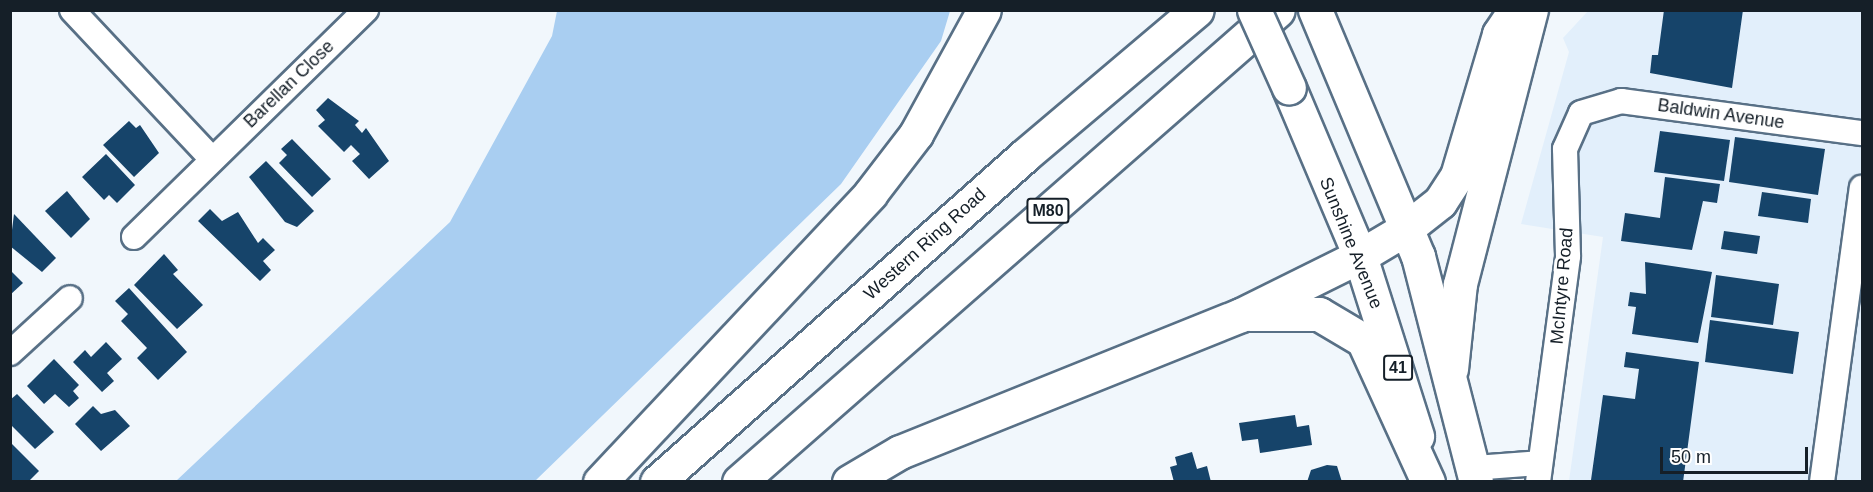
<!DOCTYPE html>
<style>
body{margin:0}
#map{position:relative;width:1873px;height:492px;overflow:hidden;background:#f1f7fc;font-family:Helvetica,sans-serif}
div>[style]{position:absolute}
[style*='--x']{left:calc(var(--x)*1px);top:calc(var(--y)*1px);width:calc(var(--w)*1px);rotate:calc(var(--a)*1deg)}
.built>*{inset:0;background:#e2effb}
.green>*{inset:0;background:#a9cef1}
.building>*{inset:0;background:#16446a}
.roads{filter:drop-shadow(2px 0 #587086) drop-shadow(-2px 0 #587086) drop-shadow(0 2px #587086) drop-shadow(0 -2px #587086)}
.street>*{height:24px;margin:-12px;padding:0 12px;transform-origin:12px;border-radius:12px;background:#fff}
.primary>*{height:33px;margin:-16.5px;padding:0 16.5px;transform-origin:16.5px;border-radius:16.5px;background:#fff}
.highway>*{height:33px;margin:-16.5px;padding:0 16.5px;transform-origin:16.5px;border-radius:16.5px;background:#fff}
.bridges{filter:drop-shadow(2px 0 #587086) drop-shadow(-2px 0 #587086) drop-shadow(0 2px #587086) drop-shadow(0 -2px #587086)}
.primary-bridge>*{height:33px;margin:-16.5px;padding:0 16.5px;transform-origin:16.5px;border-radius:16.5px;background:#fff}
span{translate:-50% -50%;white-space:nowrap;text-align:center;line-height:1.15;-webkit-text-stroke:6px #fff;paint-order:stroke}
.shield-label span{padding:2px 4px;background:#fff;border:2px solid;border-radius:4px;-webkit-text-stroke-width:0}
.shield-label{font-size:16px;color:#151f28;font-weight:700}
.street-label{font-size:18px;color:#151f28}
.frame{position:absolute;inset:0;border:12px solid #151f28;pointer-events:none}
.scale{position:absolute;left:1660px;top:447px;width:148px;height:27px;box-sizing:border-box;border:3px solid #151f28;border-top:0;padding-left:8px;font-size:18px;line-height:21px;white-space:nowrap;color:#151f28;-webkit-text-stroke:4px #fff;paint-order:stroke}
</style>
<div id="map">
<div class="built">
<i style="clip-path:polygon(1588px 11px,1862px 11px,1862px 481px,1569px 481px,1603px 237px,1521px 224px,1569px 52px,1563px 38px)"></i>
</div>
<div class="green">
<i style="clip-path:polygon(557px 11px,950px 11px,941px 41px,841px 184px,535px 481px,176px 481px,450px 222px,552px 36px)"></i>
</div>
<div class="building">
<i style="clip-path:polygon(1664px 10px,1743px 10px,1732px 88px,1650px 73px,1652px 55px,1658px 55px)"></i>
<i style="clip-path:polygon(328px 98px,359px 121px,355px 125px,362px 133px,366px 128px,389px 161px,369px 179px,352px 161px,360px 154px,351px 145px,344px 152px,318px 126px,325px 120px,316px 110px)"></i>
<i style="clip-path:polygon(129px 121px,136px 128px,140px 125px,159px 153px,134px 177px,103px 145px)"></i>
<i style="clip-path:polygon(1660px 131px,1730px 140px,1724px 181px,1654px 172px)"></i>
<i style="clip-path:polygon(1735px 137px,1825px 149px,1818px 195px,1729px 182px)"></i>
<i style="clip-path:polygon(292px 139px,331px 179px,312px 197px,279px 163px,287px 155px,281px 149px)"></i>
<i style="clip-path:polygon(106px 154px,135px 185px,117px 203px,109px 195px,104px 200px,82px 177px)"></i>
<i style="clip-path:polygon(266px 161px,314px 211px,297px 227px,285px 222px,249px 177px)"></i>
<i style="clip-path:polygon(1665px 177px,1720px 184px,1717px 203px,1703px 201px,1692px 250px,1621px 241px,1625px 213px,1660px 218px)"></i>
<i style="clip-path:polygon(67px 191px,90px 219px,71px 238px,45px 211px)"></i>
<i style="clip-path:polygon(1762px 192px,1811px 199px,1808px 223px,1758px 216px)"></i>
<i style="clip-path:polygon(210px 209px,222px 221px,238px 212px,258px 243px,263px 238px,275px 250px,263px 261px,271px 270px,260px 281px,198px 221px)"></i>
<i style="clip-path:polygon(14px 214px,56px 258px,42px 272px,10px 246px)"></i>
<i style="clip-path:polygon(1724px 231px,1760px 236px,1757px 254px,1721px 249px)"></i>
<i style="clip-path:polygon(164px 254px,178px 270px,173px 274px,203px 305px,177px 329px,134px 285px)"></i>
<i style="clip-path:polygon(1645px 262px,1712px 272px,1698px 343px,1632px 334px,1636px 307px,1628px 306px,1630px 292px,1646px 294px)"></i>
<i style="clip-path:polygon(10px 270px,23px 283px,10px 295px)"></i>
<i style="clip-path:polygon(1716px 275px,1779px 284px,1773px 325px,1711px 317px)"></i>
<i style="clip-path:polygon(129px 288px,187px 352px,158px 380px,137px 358px,147px 348px,121px 321px,128px 314px,115px 301px)"></i>
<i style="clip-path:polygon(1710px 320px,1799px 332px,1793px 374px,1705px 362px)"></i>
<i style="clip-path:polygon(106px 342px,122px 359px,107px 373px,114px 381px,102px 392px,73px 362px,85px 350px,91px 357px)"></i>
<i style="clip-path:polygon(1626px 352px,1699px 362px,1683px 482px,1591px 480px,1603px 395px,1635px 399px,1639px 369px,1624px 367px)"></i>
<i style="clip-path:polygon(54px 359px,79px 385px,73px 391px,79px 398px,69px 407px,55px 394px,44px 404px,27px 386px)"></i>
<i style="clip-path:polygon(17px 394px,54px 432px,35px 449px,10px 424px,10px 400px)"></i>
<i style="clip-path:polygon(93px 406px,101px 414px,115px 410px,130px 426px,101px 451px,75px 424px)"></i>
<i style="clip-path:polygon(1295px 415px,1297px 427px,1309px 425px,1312px 445px,1260px 453px,1258px 439px,1242px 441px,1239px 423px)"></i>
<i style="clip-path:polygon(10px 442px,39px 471px,28px 482px,10px 482px)"></i>
<i style="clip-path:polygon(1192px 452px,1197px 469px,1207px 466px,1211px 482px,1174px 482px,1170px 467px,1177px 465px,1175px 457px)"></i>
<i style="clip-path:polygon(1327px 465px,1337px 466px,1342px 482px,1307px 482px,1311px 470px)"></i>
</div>
<div class="roads">
<div class="street">
<i style="--x:72;--y:10;--w:203;--a:46.8"></i>
<i style="--x:134;--y:237;--w:325;--a:-44.4"></i>
<i style="--x:10;--y:353;--w:81;--a:-42.5"></i>
<i style="--x:1474;--y:468;--w:66;--a:-4.3"></i>
<i style="--x:1538;--y:482;--w:228;--a:-82.4"></i>
<i style="--x:1568;--y:256;--w:107;--a:-91.6"></i>
<i style="--x:1565;--y:149;--w:39;--a:-66"></i>
<i style="--x:1581;--y:113;--w:42;--a:-16.7"></i>
<i style="--x:1621;--y:101;--w:243;--a:7.6"></i>
<i style="--x:1822;--y:482;--w:297;--a:-82.3"></i>
</div>
<div class="primary">
<i style="--x:1315;--y:10;--w:267;--a:67.3"></i>
<i style="--x:1418;--y:256;--w:233;--a:75.6"></i>
<i style="--x:1289;--y:88;--w:182;--a:67.1"></i>
<i style="--x:1360;--y:256;--w:189;--a:72.4"></i>
<i style="--x:1360;--y:256;--w:55;--a:-30.8"></i>
</div>
<div class="highway">
<i style="--x:1407;--y:228;--w:42;--a:-38.2"></i>
<i style="--x:1440;--y:202;--w:31;--a:-57"></i>
<i style="--x:1457;--y:176;--w:148;--a:-73.5"></i>
<i style="--x:1499;--y:34;--w:29;--a:-56"></i>
<i style="--x:1250;--y:314;--w:69;--a:0"></i>
<i style="--x:1319;--y:314;--w:51;--a:30.6"></i>
<i style="--x:1363;--y:340;--w:156;--a:65.4"></i>
<i style="--x:1451;--y:369;--w:85;--a:-84"></i>
<i style="--x:1460;--y:284;--w:283;--a:-75.5"></i>
<i style="--x:600;--y:482;--w:395;--a:-46.8"></i>
<i style="--x:870;--y:194;--w:76;--a:-52.5"></i>
<i style="--x:916;--y:134;--w:141;--a:-61.3"></i>
<i style="--x:657;--y:482;--w:491;--a:-41.6"></i>
<i style="--x:1024;--y:156;--w:226;--a:-40.2"></i>
<i style="--x:739;--y:482;--w:716;--a:-41.21"></i>
<i style="--x:849;--y:482;--w:59;--a:-30.5"></i>
<i style="--x:900;--y:452;--w:367;--a:-21.9"></i>
<i style="--x:1241;--y:315;--w:133;--a:-26.4"></i>
</div>
</div>
<div class="bridges">
<div class="primary-bridge">
<i style="--x:1254;--y:10;--w:85;--a:65.8"></i>
</div>
</div>
<div class="shield-label">
<span style="left:1048px;top:211px">M80</span>
<span style="left:1398px;top:368px">41</span>
</div>
<div class="street-label">
<span style="left:289px;top:84px;rotate:-44deg">Barellan Close</span>
<span style="left:1721px;top:114px;rotate:8deg">Baldwin Avenue</span>
<span style="left:1351px;top:243px;rotate:68deg">Sunshine Avenue</span>
<span style="left:925px;top:244px;rotate:-42deg">Western Ring Road</span>
<span style="left:1562px;top:286px;rotate:-85deg">McIntyre Road</span>
</div>
<div class="frame"></div>
<div class="scale">50 m</div>
</div>
